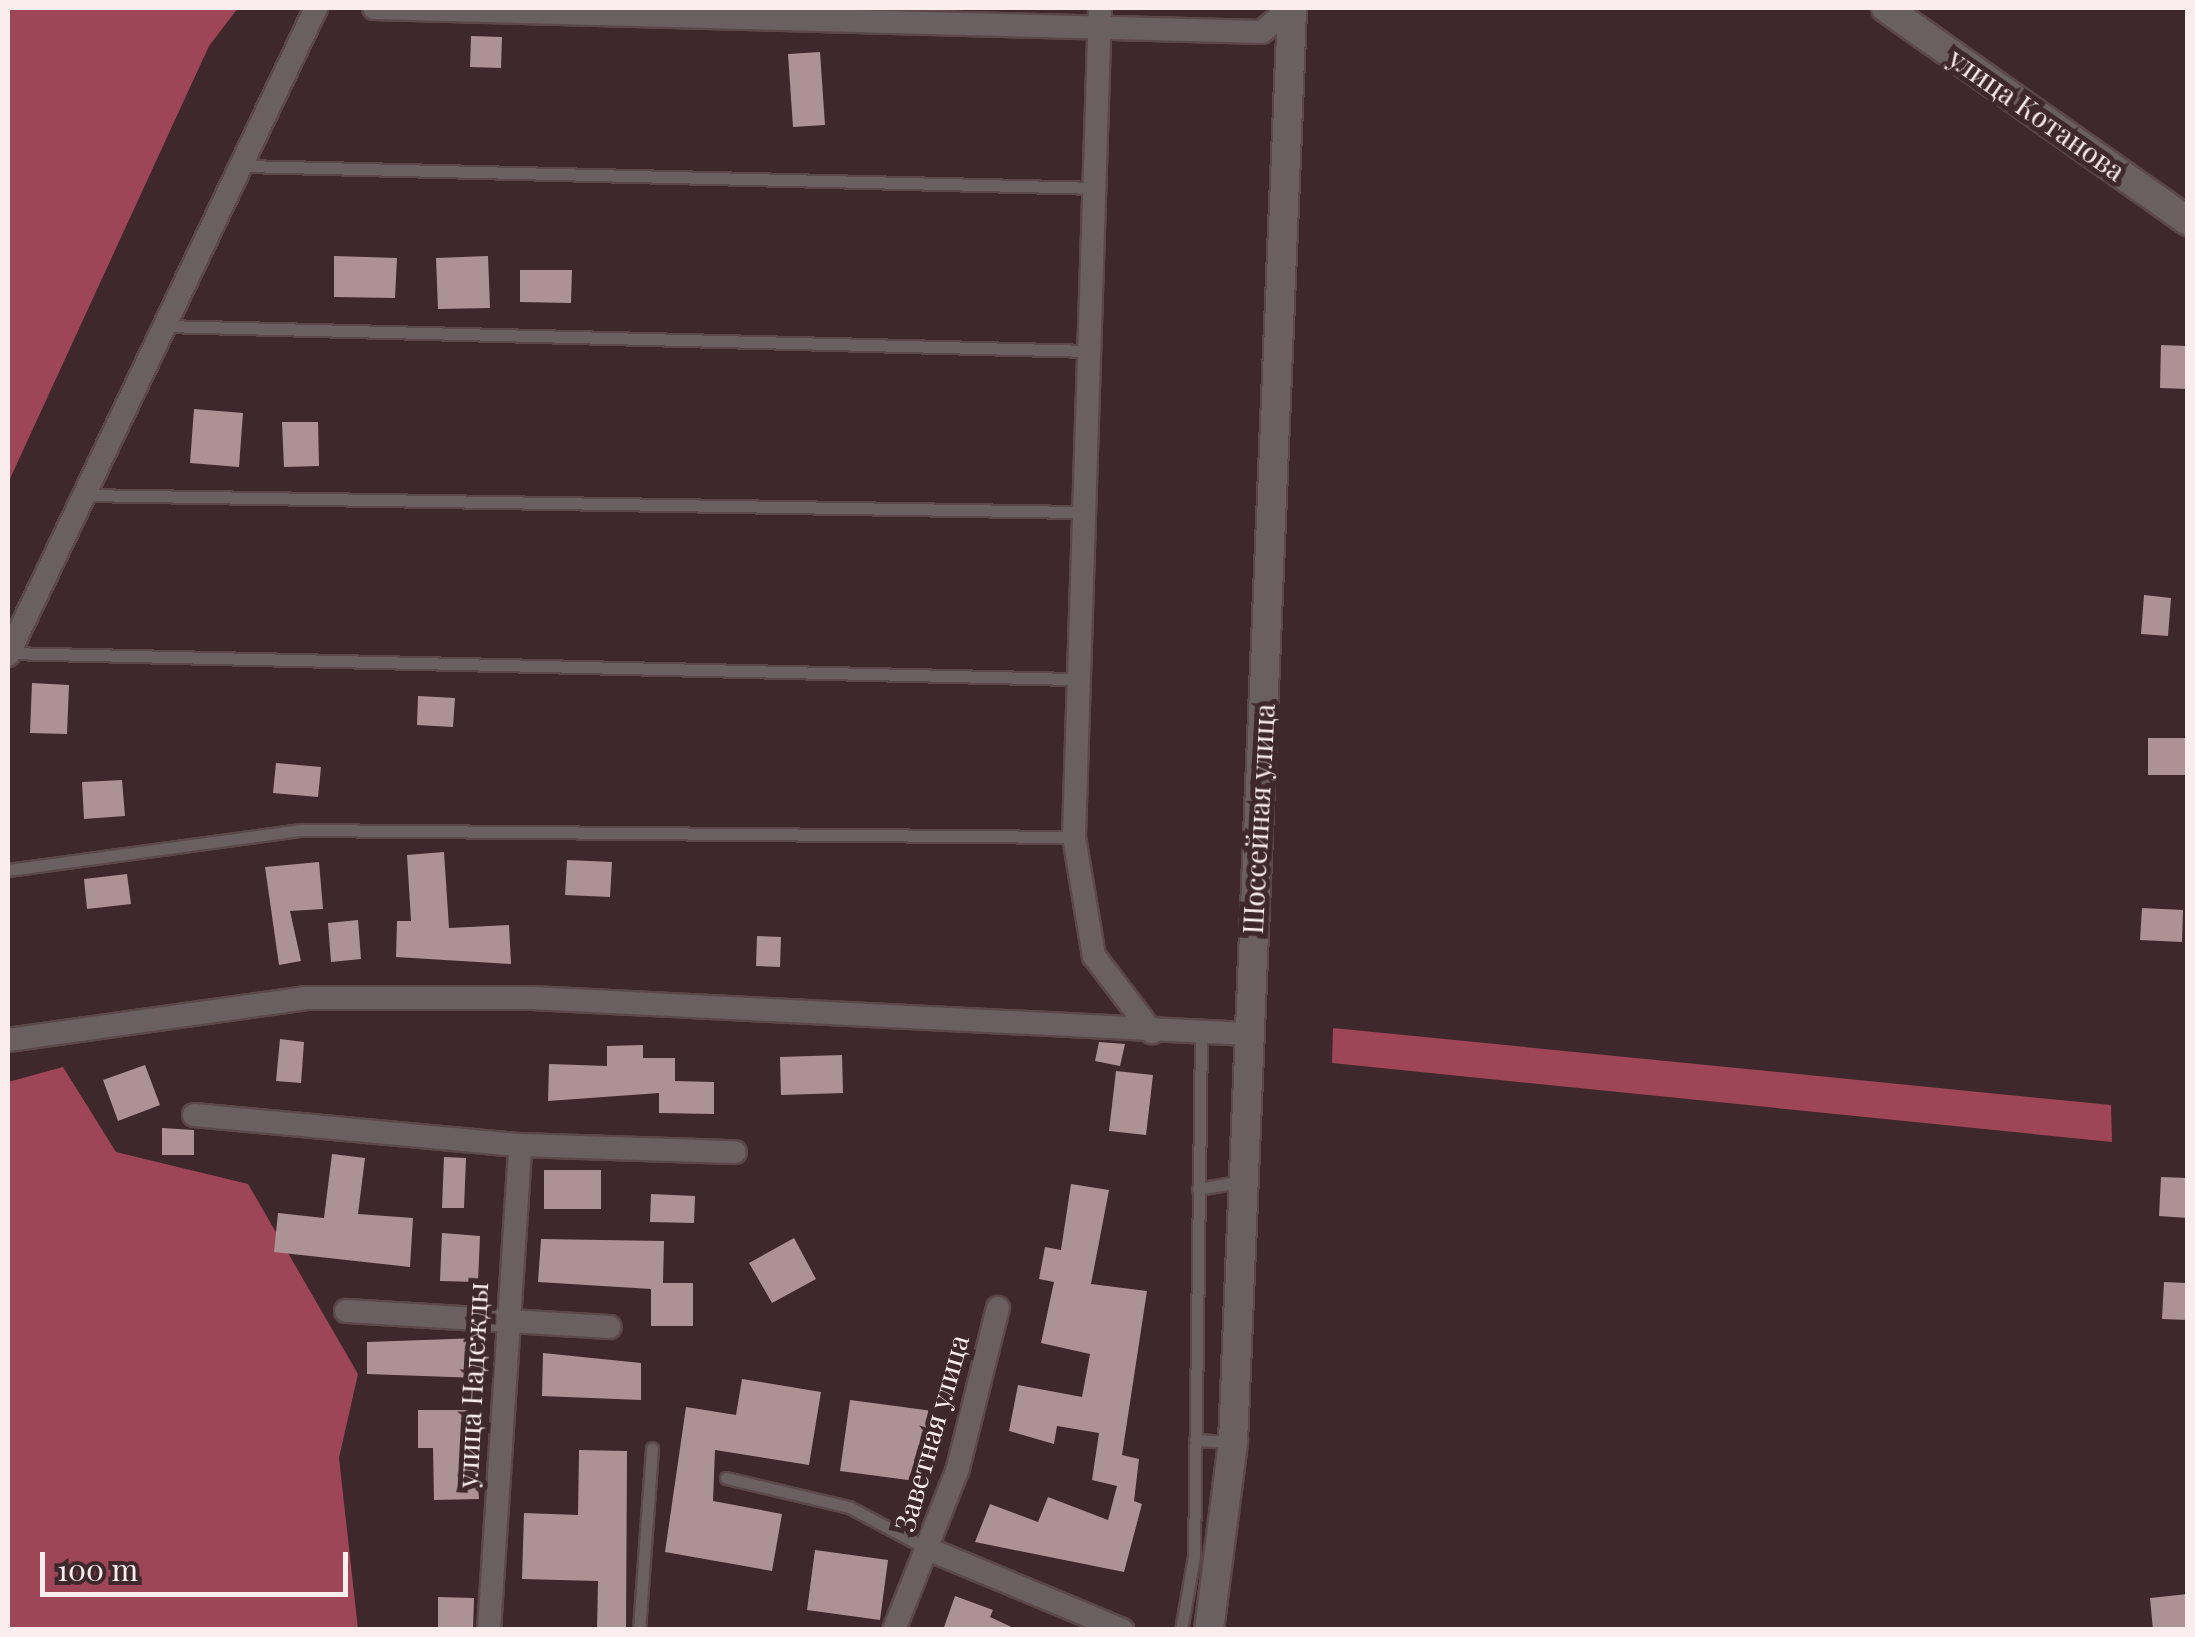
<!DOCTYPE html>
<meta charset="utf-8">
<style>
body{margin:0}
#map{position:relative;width:2195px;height:1637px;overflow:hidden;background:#3e282b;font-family:"Playfair Display",serif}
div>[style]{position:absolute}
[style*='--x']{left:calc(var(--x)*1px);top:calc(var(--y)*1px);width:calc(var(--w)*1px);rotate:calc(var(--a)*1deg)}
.forest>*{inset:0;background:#9e4557}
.building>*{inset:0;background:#ad9295}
.roads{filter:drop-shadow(2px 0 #5c474a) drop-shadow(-2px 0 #5c474a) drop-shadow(0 2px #5c474a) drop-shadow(0 -2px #5c474a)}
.service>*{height:11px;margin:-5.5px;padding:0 5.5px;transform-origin:5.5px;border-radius:5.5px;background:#6b6061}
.minor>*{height:22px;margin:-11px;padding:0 11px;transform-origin:11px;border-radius:11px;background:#6b6061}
.tertiary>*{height:28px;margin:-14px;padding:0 14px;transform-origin:14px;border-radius:14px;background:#6b6061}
span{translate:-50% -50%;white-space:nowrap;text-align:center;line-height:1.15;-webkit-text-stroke:10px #3e282b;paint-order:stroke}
.street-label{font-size:28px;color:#fbecee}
.frame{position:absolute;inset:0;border:10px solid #fbecee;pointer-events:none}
.scale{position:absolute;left:40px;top:1552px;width:308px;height:45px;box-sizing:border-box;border:5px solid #fbecee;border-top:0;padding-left:12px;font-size:30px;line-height:35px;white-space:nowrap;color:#fbecee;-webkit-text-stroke:8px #3e282b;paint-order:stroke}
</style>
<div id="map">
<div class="forest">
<i style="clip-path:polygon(8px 8px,238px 8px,209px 46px,8px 483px)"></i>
<i style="clip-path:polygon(1333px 1028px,2111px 1105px,2112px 1142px,1332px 1063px)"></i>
<i style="clip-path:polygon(63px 1067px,116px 1152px,248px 1184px,358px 1374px,339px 1458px,358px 1629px,8px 1630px,8px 1082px)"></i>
</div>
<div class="building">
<i style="clip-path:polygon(471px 36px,502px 37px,501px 68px,470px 67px)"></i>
<i style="clip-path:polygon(820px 52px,825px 125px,793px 127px,788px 54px)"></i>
<i style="clip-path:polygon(334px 256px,397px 258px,395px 298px,334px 297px)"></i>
<i style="clip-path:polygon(488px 256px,490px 308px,438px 309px,436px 258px)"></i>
<i style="clip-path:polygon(520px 270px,572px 270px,571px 303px,520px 302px)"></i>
<i style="clip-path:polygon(2161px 345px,2188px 346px,2188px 389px,2160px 388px)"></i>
<i style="clip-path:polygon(194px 409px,243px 413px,239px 467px,190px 463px)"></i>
<i style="clip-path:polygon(282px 422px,318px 422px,319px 466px,284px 467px)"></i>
<i style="clip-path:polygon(2144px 595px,2171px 598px,2168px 636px,2141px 634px)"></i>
<i style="clip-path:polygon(32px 683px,69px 685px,67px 734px,30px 733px)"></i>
<i style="clip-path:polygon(418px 696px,455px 698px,453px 727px,417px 725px)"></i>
<i style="clip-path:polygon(2148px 738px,2188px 738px,2188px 775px,2148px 775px)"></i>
<i style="clip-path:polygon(276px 763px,321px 767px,318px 797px,273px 793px)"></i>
<i style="clip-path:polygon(122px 780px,125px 816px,84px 819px,82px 782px)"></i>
<i style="clip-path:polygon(444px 852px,449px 928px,509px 925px,511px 964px,396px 957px,397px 921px,411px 921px,407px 855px)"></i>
<i style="clip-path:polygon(567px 860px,612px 862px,610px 897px,565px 895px)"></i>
<i style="clip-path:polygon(319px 862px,323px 909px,290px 911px,301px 961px,279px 965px,265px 867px)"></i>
<i style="clip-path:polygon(127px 874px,131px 904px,87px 909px,84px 879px)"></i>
<i style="clip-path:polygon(2142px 908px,2183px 910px,2182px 942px,2140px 940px)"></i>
<i style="clip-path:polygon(358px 920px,361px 959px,331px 962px,328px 923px)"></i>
<i style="clip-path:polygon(757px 936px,781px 937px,780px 967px,756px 966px)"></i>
<i style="clip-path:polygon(280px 1039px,304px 1042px,301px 1083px,276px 1081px)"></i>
<i style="clip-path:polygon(1099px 1042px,1125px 1044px,1120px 1066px,1095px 1061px)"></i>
<i style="clip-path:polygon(643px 1045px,643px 1058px,675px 1058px,675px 1081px,714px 1082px,714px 1114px,659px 1113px,659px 1093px,548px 1101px,549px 1064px,607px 1066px,607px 1046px)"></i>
<i style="clip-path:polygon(842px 1055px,843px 1093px,781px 1095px,780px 1057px)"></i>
<i style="clip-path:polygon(145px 1065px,160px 1105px,118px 1121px,103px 1080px)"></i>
<i style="clip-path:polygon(1116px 1071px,1153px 1075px,1146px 1135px,1109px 1131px)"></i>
<i style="clip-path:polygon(162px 1128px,194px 1130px,194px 1155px,162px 1155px)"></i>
<i style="clip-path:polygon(332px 1154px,365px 1158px,358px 1214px,413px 1218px,410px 1267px,274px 1252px,278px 1213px,324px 1218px)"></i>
<i style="clip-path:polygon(444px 1157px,466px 1158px,464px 1208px,442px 1208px)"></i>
<i style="clip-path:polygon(544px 1170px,601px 1170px,601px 1209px,544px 1209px)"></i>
<i style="clip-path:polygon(2161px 1177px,2188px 1178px,2188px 1218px,2159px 1216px)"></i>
<i style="clip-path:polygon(1071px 1184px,1109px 1190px,1091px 1284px,1147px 1291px,1122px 1455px,1139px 1459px,1134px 1501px,1142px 1504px,1124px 1572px,975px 1542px,990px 1504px,1038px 1522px,1048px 1497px,1108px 1520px,1117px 1486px,1092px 1480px,1099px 1433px,1057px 1426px,1054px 1444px,1009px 1431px,1018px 1385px,1082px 1397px,1090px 1354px,1041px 1343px,1054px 1282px,1039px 1279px,1045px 1247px,1061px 1250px)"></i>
<i style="clip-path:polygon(651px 1194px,695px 1196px,694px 1223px,650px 1222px)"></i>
<i style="clip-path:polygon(442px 1233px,480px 1236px,478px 1282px,440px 1281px)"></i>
<i style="clip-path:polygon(794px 1238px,816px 1279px,772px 1303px,749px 1263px)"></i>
<i style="clip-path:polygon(541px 1239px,664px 1241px,663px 1283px,693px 1283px,693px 1326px,651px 1326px,651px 1289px,538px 1282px)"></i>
<i style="clip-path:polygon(2164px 1282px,2188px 1283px,2188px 1320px,2162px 1319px)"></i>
<i style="clip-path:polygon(480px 1338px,479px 1378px,367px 1374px,367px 1342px)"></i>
<i style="clip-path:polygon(543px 1353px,641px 1363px,641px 1400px,542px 1396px)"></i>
<i style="clip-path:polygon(742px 1379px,821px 1392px,809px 1465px,715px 1450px,713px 1501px,782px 1514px,772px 1571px,665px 1552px,686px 1407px,736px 1415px)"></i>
<i style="clip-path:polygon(850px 1400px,933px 1411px,923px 1482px,840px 1471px)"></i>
<i style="clip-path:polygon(418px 1410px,472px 1410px,479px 1499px,434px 1500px,433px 1448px,418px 1448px)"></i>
<i style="clip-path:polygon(579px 1450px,627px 1451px,626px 1630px,597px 1630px,598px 1581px,522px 1579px,524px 1513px,578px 1515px)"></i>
<i style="clip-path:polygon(815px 1550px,888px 1560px,880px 1620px,807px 1610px)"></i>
<i style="clip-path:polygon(2188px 1594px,2188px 1630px,2153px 1630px,2150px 1598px)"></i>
<i style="clip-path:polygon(955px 1596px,993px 1610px,990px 1617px,1018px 1630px,943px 1630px)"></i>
<i style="clip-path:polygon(438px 1597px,474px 1598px,473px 1630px,438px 1630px)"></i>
</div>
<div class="roads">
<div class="service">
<i style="--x:245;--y:166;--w:849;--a:1.48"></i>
<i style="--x:165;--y:326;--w:922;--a:1.55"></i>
<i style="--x:84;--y:495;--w:997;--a:0.98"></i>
<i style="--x:8;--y:653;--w:1067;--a:1.4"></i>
<i style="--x:8;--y:870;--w:296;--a:-7.8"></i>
<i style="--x:301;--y:830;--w:773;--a:0.52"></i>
<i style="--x:1198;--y:1189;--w:46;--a:-10.1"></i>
<i style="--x:1195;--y:1440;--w:36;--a:3"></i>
<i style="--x:726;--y:1478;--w:126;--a:13.3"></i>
<i style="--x:849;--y:1507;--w:89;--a:28"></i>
<i style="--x:639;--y:1630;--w:182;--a:-85.9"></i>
<i style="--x:1181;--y:1630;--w:75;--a:-80"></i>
<i style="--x:1194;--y:1556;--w:519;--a:-89.23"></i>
</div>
<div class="minor">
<i style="--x:374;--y:8;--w:888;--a:1.55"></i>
<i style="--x:1262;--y:32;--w:37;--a:-41"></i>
<i style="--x:1100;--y:8;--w:829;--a:91.8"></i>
<i style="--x:1074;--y:837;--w:121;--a:80.5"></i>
<i style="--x:1094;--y:956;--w:96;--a:52.7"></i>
<i style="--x:8;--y:655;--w:717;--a:-64.54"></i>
<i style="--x:8;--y:1040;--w:300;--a:-8"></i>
<i style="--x:305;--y:998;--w:227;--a:0"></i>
<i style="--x:532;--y:998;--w:717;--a:2.88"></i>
<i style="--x:194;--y:1115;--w:327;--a:5.3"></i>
<i style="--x:520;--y:1145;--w:215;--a:1.9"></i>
<i style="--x:346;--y:1311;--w:264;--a:3.5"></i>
<i style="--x:928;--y:1549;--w:211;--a:22.6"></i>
<i style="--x:489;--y:1630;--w:486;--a:-86.3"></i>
<i style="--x:894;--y:1630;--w:174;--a:-68.4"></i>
<i style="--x:958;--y:1468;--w:165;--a:-76"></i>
</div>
<div class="tertiary">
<i style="--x:1886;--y:8;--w:370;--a:35.2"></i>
<i style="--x:1209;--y:1630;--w:190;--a:-82.7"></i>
<i style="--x:1233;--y:1442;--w:1435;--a:-87.64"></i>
</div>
</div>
<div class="street-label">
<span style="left:2037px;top:114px;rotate:35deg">улица Котанова</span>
<span style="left:1258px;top:819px;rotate:-87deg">Шоссейная улица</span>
<span style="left:472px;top:1385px;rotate:-87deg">улица Надежды</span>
<span style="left:931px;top:1433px;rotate:-74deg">Заветная улица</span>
</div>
<div class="frame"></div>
<div class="scale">100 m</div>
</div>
